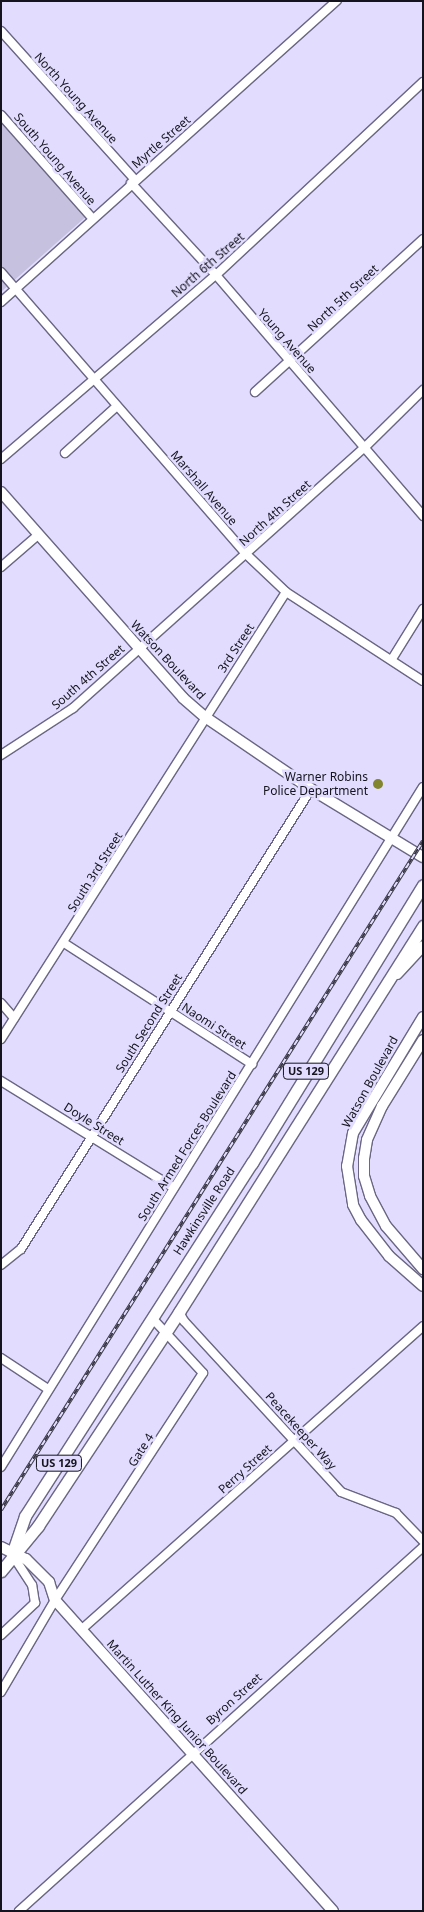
<!DOCTYPE html>
<style>
body{margin:0}
#map{position:relative;width:424px;height:1912px;overflow:hidden;background:#e2ddfe;font-family:"Noto Sans",sans-serif}
div>[style]{position:absolute}
[style*='--x']{left:calc(var(--x)*1px);top:calc(var(--y)*1px);width:calc(var(--w)*1px);rotate:calc(var(--a)*1deg)}
.green>*{inset:0;background:#c6c1de}
.roads{filter:drop-shadow(1px 0 #6b6683) drop-shadow(-1px 0 #6b6683) drop-shadow(0 1px #6b6683) drop-shadow(0 -1px #6b6683)}
.street>*{height:8px;margin:-4px;padding:0 4px;transform-origin:4px;border-radius:4px;background:#fff}
.secondary>*{height:10px;margin:-5px;padding:0 5px;transform-origin:5px;border-radius:5px;background:#fff}
.primary>*{height:11px;margin:-5.5px;padding:0 5.5px;transform-origin:5.5px;border-radius:5.5px;background:#fff}
.rail>*{height:4px;margin-top:-2px;transform-origin:0;background:repeating-linear-gradient(90deg,#e2ddfe 0 5.5px,#3b3948 0 11px);box-sizing:border-box;border-block:1px solid #3b3948}
.dots>*{width:14px;height:14px;translate:-50% -50%;box-sizing:border-box;border:2px solid #e2ddfe;border-radius:50%}
span{translate:-50% -50%;white-space:nowrap;text-align:center;line-height:1.15;-webkit-text-stroke:5px #e2ddfe;paint-order:stroke}
.shield-label span{padding:1px 4px;background:#e2ddfe;border:1px solid;border-radius:4px;-webkit-text-stroke-width:0}
.shield-label{font-size:11px;color:#15131e;font-weight:700}
.street-label{font-size:12px;color:#15131e}
.poi-label{font-size:12px;color:#15131e}
.right{translate:-100% -50%;text-align:right}
.frame{position:absolute;inset:0;border:2px solid #15131e;pointer-events:none}
</style>
<div id="map">
<div class="green">
<i style="clip-path:polygon(1px 116px,89px 214px,1px 292px)"></i>
</div>
<div class="roads">
<div class="street">
<i style="--x:1;--y:31;--w:200;--a:48"></i>
<i style="--x:1;--y:115;--w:137;--a:48.5"></i>
<i style="--x:131;--y:183;--w:125;--a:47.3"></i>
<i style="--x:216;--y:275;--w:318;--a:49.3"></i>
<i style="--x:1;--y:272;--w:374;--a:49"></i>
<i style="--x:246;--y:554;--w:55;--a:43.5"></i>
<i style="--x:286;--y:592;--w:163;--a:33"></i>
<i style="--x:1;--y:302;--w:451;--a:-41.9"></i>
<i style="--x:255;--y:392;--w:227;--a:-42.3"></i>
<i style="--x:65;--y:453;--w:70;--a:-42.1"></i>
<i style="--x:1;--y:459;--w:283;--a:-40.6"></i>
<i style="--x:216;--y:275;--w:283;--a:-43"></i>
<i style="--x:1;--y:567;--w:49;--a:-40.9"></i>
<i style="--x:392;--y:659;--w:59;--a:-58.2"></i>
<i style="--x:1;--y:755;--w:86;--a:-33.1"></i>
<i style="--x:73;--y:708;--w:390;--a:-41.8"></i>
<i style="--x:364;--y:448;--w:83;--a:-44.5"></i>
<i style="--x:64;--y:943;--w:224;--a:32.8"></i>
<i style="--x:1;--y:1003;--w:20;--a:49"></i>
<i style="--x:1;--y:1039;--w:530;--a:-57.48"></i>
<i style="--x:1;--y:1081;--w:203;--a:31.7"></i>
<i style="--x:1;--y:1265;--w:26;--a:-39"></i>
<i style="--x:21;--y:1249;--w:544;--a:-57.77"></i>
<i style="--x:179;--y:1312;--w:10;--a:61"></i>
<i style="--x:184;--y:1321;--w:232;--a:47.4"></i>
<i style="--x:341;--y:1492;--w:59;--a:20.9"></i>
<i style="--x:396;--y:1513;--w:39;--a:46"></i>
<i style="--x:1;--y:1358;--w:56;--a:33.4"></i>
<i style="--x:1;--y:1467;--w:800;--a:-58.18"></i>
<i style="--x:82;--y:1629;--w:456;--a:-41.6"></i>
<i style="--x:1;--y:1635;--w:47;--a:-43.3"></i>
<i style="--x:35;--y:1603;--w:18;--a:-99"></i>
<i style="--x:32;--y:1585;--w:37;--a:-123"></i>
<i style="--x:1;--y:1692;--w:107;--a:-59.6"></i>
<i style="--x:55;--y:1600;--w:271;--a:-56.9"></i>
<i style="--x:203;--y:1373;--w:75;--a:-132.8"></i>
<i style="--x:19;--y:1911;--w:544;--a:-42.02"></i>
</div>
<div class="secondary">
<i style="--x:1;--y:492;--w:275;--a:48.5"></i>
<i style="--x:183;--y:698;--w:29;--a:41"></i>
<i style="--x:205;--y:717;--w:128;--a:34.2"></i>
<i style="--x:311;--y:789;--w:131;--a:31.3"></i>
<i style="--x:397;--y:974;--w:38;--a:-47"></i>
<i style="--x:423;--y:1017;--w:135;--a:121.1"></i>
<i style="--x:353;--y:1133;--w:34;--a:100"></i>
<i style="--x:347;--y:1166;--w:39;--a:81"></i>
<i style="--x:353;--y:1205;--w:17;--a:62"></i>
<i style="--x:361;--y:1220;--w:46;--a:52.1"></i>
<i style="--x:389;--y:1256;--w:45;--a:41.4"></i>
<i style="--x:423;--y:1040;--w:78;--a:121.8"></i>
<i style="--x:382;--y:1106;--w:37;--a:114"></i>
<i style="--x:367;--y:1140;--w:18;--a:99"></i>
<i style="--x:364;--y:1158;--w:18;--a:90"></i>
<i style="--x:364;--y:1176;--w:21;--a:73"></i>
<i style="--x:370;--y:1196;--w:34;--a:62"></i>
<i style="--x:386;--y:1226;--w:57;--a:49.3"></i>
<i style="--x:1;--y:1547;--w:28;--a:26"></i>
<i style="--x:26;--y:1559;--w:33;--a:45"></i>
<i style="--x:49;--y:1582;--w:19;--a:72"></i>
<i style="--x:55;--y:1600;--w:417;--a:48.2"></i>
</div>
<div class="primary">
<i style="--x:12;--y:1554;--w:40;--a:-71.1"></i>
<i style="--x:25;--y:1516;--w:420;--a:-57.3"></i>
<i style="--x:252;--y:1163;--w:326;--a:-58.4"></i>
<i style="--x:1;--y:1571;--w:58;--a:-50.6"></i>
<i style="--x:38;--y:1526;--w:256;--a:-56.6"></i>
<i style="--x:179;--y:1312;--w:457;--a:-57.7"></i>
</div>
</div>
<div class="rail">
<i style="--x:1;--y:1510;--w:791;--a:-57.76"></i>
</div>
<div class="dots">
<i style="left:378px;top:784px;background:#83842e"></i>
</div>
<div class="shield-label">
<span style="left:306px;top:1071px">US 129</span>
<span style="left:59px;top:1463px">US 129</span>
</div>
<div class="street-label">
<span style="left:76px;top:98px;rotate:48deg">North Young Avenue</span>
<span style="left:161px;top:142px;rotate:-41deg">Myrtle Street</span>
<span style="left:55px;top:159px;rotate:49deg">South Young Avenue</span>
<span style="left:208px;top:265px;rotate:-41deg">North 6th Street</span>
<span style="left:343px;top:298px;rotate:-43deg">North 5th Street</span>
<span style="left:287px;top:341px;rotate:49deg">Young Avenue</span>
<span style="left:204px;top:488px;rotate:49deg">Marshall Avenue</span>
<span style="left:275px;top:513px;rotate:-42deg">North 4th Street</span>
<span style="left:236px;top:648px;rotate:-57deg">3rd Street</span>
<span style="left:168px;top:660px;rotate:47deg">Watson Boulevard</span>
<span style="left:88px;top:677px;rotate:-41deg">South 4th Street</span>
<span style="left:95px;top:872px;rotate:-58deg">South 3rd Street</span>
<span style="left:149px;top:1023px;rotate:-58deg">South Second Street</span>
<span style="left:214px;top:1026px;rotate:33deg">Naomi Street</span>
<span style="left:370px;top:1082px;rotate:-61deg">Watson Boulevard</span>
<span style="left:94px;top:1124px;rotate:32deg">Doyle Street</span>
<span style="left:187px;top:1146px;rotate:-58deg">South Armed Forces Boulevard</span>
<span style="left:204px;top:1211px;rotate:-57deg">Hawkinsville Road</span>
<span style="left:301px;top:1431px;rotate:48deg">Peacekeeper Way</span>
<span style="left:141px;top:1450px;rotate:-58deg">Gate 4</span>
<span style="left:245px;top:1469px;rotate:-42deg">Perry Street</span>
<span style="left:234px;top:1699px;rotate:-42deg">Byron Street</span>
<span style="left:177px;top:1717px;rotate:48deg">Martin Luther King Junior Boulevard</span>
</div>
<div class="poi-label">
<span class="right" style="left:368px;top:784px">Warner Robins<br>Police Department</span>
</div>
<div class="frame"></div>
</div>
